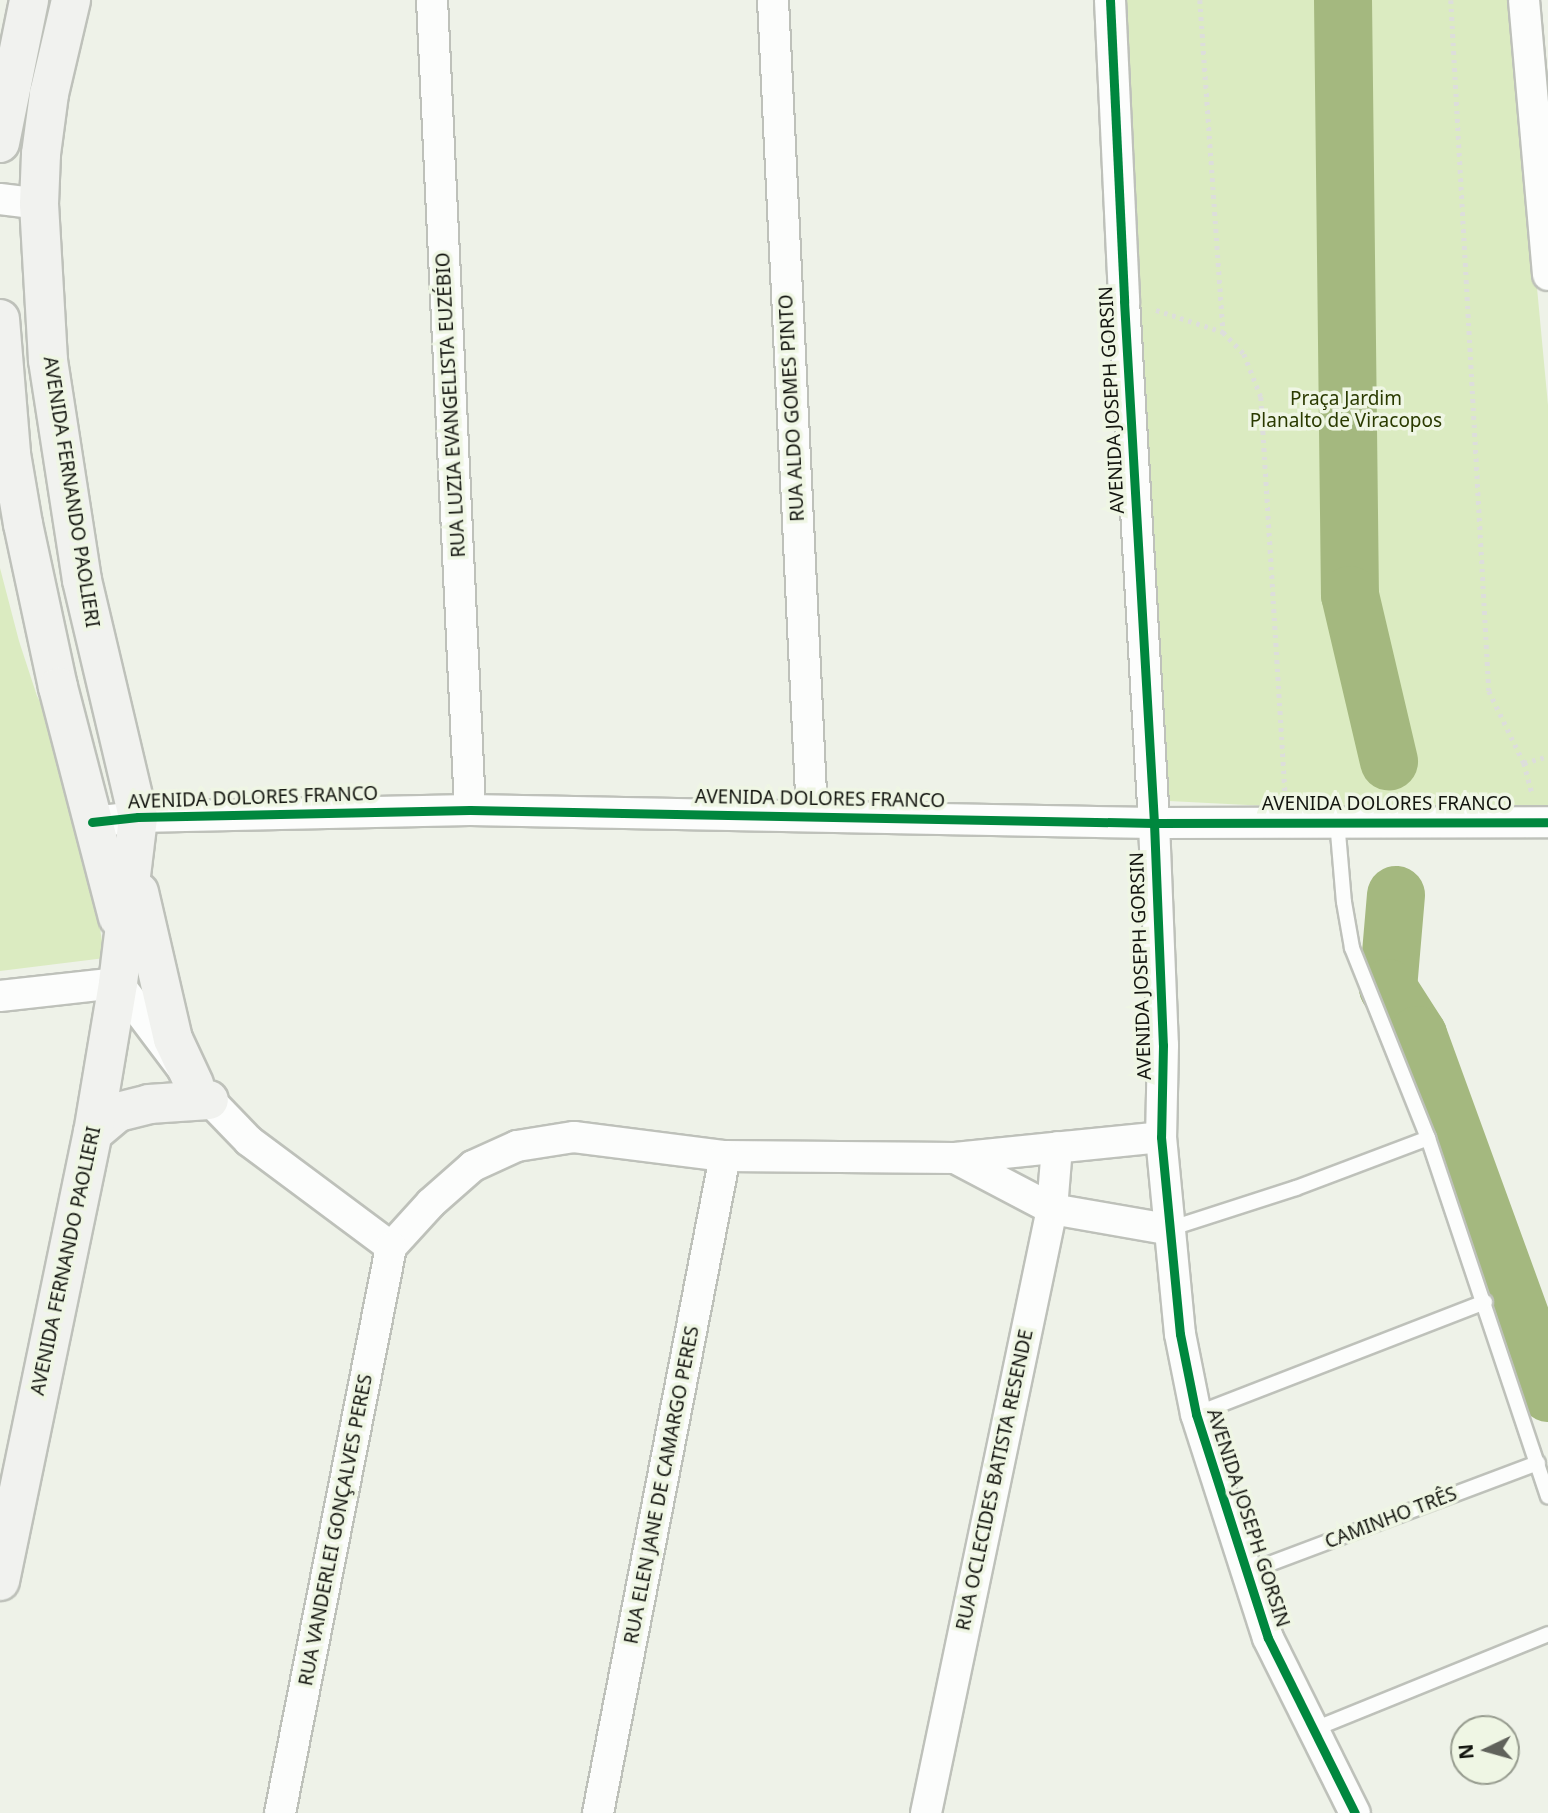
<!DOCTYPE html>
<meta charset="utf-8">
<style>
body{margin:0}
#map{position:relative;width:1548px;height:1813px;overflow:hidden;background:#eef2e8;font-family:"Noto Sans",sans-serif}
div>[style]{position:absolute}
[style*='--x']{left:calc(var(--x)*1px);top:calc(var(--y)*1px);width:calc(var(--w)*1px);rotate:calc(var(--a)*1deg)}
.green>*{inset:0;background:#dbebc1}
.river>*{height:58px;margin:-29px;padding:0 29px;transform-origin:29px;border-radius:29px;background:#a4b87f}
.path>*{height:4.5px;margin-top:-2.25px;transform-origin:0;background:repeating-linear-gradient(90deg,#dddedb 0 3.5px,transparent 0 8.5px)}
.roads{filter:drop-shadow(2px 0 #bec1ba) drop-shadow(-2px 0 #bec1ba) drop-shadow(0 2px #bec1ba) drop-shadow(0 -2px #bec1ba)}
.service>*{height:14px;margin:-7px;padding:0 7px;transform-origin:7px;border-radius:7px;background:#fcfdfc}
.minor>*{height:30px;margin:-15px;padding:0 15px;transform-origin:15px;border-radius:15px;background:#fcfdfc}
.secondary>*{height:38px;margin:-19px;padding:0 19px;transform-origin:19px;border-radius:19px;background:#f1f2ef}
.cycleway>*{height:9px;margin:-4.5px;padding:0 4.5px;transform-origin:4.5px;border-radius:4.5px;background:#00873e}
span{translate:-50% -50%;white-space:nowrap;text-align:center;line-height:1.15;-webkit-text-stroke:7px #eff6e4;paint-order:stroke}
.park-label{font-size:19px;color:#2a3a00}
.street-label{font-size:19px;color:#13150f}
.north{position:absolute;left:1450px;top:1715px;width:70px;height:70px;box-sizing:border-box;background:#eff6e4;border:2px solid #979c8f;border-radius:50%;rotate:265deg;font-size:19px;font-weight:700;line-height:28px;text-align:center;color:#13150f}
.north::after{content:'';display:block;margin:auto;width:24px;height:32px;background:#60625b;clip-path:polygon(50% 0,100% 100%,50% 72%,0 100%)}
</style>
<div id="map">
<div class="green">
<i style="clip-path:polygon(1125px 0,1510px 0,1548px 405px,1548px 813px,1346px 810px,1169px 801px,1138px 303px)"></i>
<i style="clip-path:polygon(0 568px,19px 641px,37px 696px,71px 760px,105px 958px,0 971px)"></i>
</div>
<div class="river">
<i style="--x:1343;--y:0;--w:595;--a:89.33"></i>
<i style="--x:1350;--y:595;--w:171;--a:76.8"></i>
<i style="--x:1396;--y:895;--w:93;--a:94.9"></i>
<i style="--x:1388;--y:988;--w:56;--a:57.4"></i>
<i style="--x:1418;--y:1035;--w:381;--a:70"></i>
</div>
<div class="path">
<i style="--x:1200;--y:0;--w:333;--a:86"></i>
<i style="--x:1451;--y:0;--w:692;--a:86.85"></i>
<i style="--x:1489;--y:691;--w:80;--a:64.1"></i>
<i style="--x:1524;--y:763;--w:30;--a:75"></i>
<i style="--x:1156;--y:310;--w:71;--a:18.2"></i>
<i style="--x:1223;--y:332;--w:30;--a:46"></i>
<i style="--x:1244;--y:354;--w:46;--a:68.4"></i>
<i style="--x:1261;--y:397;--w:397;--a:86.5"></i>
<i style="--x:1524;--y:763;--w:25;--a:-16"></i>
</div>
<div class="roads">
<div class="service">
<i style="--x:1337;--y:821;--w:81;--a:85.1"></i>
<i style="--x:1344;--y:902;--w:47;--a:80.1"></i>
<i style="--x:1352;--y:948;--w:205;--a:68.2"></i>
<i style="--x:1428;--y:1138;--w:378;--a:71.5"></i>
<i style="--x:1169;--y:1229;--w:133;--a:-17.9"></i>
<i style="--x:1296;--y:1188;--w:141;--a:-20.7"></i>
<i style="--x:1196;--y:1414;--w:310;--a:-21.2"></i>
<i style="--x:1245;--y:1573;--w:313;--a:-20.6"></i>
<i style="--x:1312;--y:1730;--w:255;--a:-22.1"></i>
</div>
<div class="minor">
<i style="--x:432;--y:0;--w:811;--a:87.31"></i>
<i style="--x:773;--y:0;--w:817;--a:87.26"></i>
<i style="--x:1110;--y:0;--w:301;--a:87.3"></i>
<i style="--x:1124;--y:301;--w:523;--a:86.71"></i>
<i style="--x:1154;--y:823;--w:222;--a:87.7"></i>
<i style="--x:1163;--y:1045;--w:92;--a:91.2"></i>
<i style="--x:1161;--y:1137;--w:198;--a:84.5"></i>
<i style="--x:1180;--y:1334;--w:82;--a:78.7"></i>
<i style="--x:1196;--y:1414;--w:235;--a:72.2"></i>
<i style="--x:1268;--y:1638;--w:195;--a:63.6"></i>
<i style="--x:1524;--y:0;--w:276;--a:85"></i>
<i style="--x:0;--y:199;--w:39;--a:7"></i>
<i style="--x:92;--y:822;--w:46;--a:-6.2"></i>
<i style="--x:138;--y:817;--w:332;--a:-1.2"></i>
<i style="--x:470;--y:810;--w:684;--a:1.09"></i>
<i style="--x:1154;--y:823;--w:394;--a:-0.1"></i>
<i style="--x:0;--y:996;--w:119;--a:-6.3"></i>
<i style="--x:118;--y:983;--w:126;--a:53"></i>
<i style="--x:194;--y:1084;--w:79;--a:46"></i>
<i style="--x:249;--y:1141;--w:177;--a:36.7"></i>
<i style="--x:955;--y:1158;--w:110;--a:27.7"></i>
<i style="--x:1052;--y:1209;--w:117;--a:9.9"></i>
<i style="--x:391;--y:1247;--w:59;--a:-47.7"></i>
<i style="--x:431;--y:1203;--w:56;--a:-41.4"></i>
<i style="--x:473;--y:1166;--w:48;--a:-24.4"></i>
<i style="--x:517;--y:1146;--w:58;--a:-9"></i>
<i style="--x:574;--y:1137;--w:152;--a:7.2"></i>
<i style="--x:725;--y:1156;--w:230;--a:0.5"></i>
<i style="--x:955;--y:1158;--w:207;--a:-5.8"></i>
<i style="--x:280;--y:1813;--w:577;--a:-78.9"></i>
<i style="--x:598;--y:1813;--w:669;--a:-79.06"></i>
<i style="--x:926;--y:1813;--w:617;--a:-78.22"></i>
<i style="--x:1052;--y:1209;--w:62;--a:-85.4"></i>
</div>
<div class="secondary">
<i style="--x:0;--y:143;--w:146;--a:-78.5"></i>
<i style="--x:0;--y:319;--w:135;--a:85.3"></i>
<i style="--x:11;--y:454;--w:71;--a:80.3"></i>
<i style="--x:23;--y:524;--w:167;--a:77.9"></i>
<i style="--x:58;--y:687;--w:238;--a:75.4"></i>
<i style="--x:139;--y:892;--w:151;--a:77"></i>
<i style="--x:173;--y:1039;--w:50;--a:65"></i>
<i style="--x:93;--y:1133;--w:33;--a:-40"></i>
<i style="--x:118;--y:1112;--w:32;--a:-14"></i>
<i style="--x:149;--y:1104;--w:60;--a:-3.8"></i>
<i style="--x:0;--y:1581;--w:458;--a:-78.3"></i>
<i style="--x:93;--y:1133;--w:152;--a:-80.5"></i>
<i style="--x:118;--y:983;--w:167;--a:-83.1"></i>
<i style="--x:138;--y:817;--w:244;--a:-103.3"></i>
<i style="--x:82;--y:580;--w:223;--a:-98.8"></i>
<i style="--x:48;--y:360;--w:156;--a:-93.3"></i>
<i style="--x:39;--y:204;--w:50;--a:-87.7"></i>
<i style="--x:41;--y:154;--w:61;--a:-82.4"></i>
<i style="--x:49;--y:94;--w:97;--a:-76.8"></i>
</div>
</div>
<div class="cycleway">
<i style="--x:1110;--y:0;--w:301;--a:87.3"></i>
<i style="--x:1124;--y:301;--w:523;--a:86.71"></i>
<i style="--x:1154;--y:823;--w:222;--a:87.7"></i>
<i style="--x:1163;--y:1045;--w:92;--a:91.2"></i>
<i style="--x:1161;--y:1137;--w:198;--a:84.5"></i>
<i style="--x:1180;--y:1334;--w:82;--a:78.7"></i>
<i style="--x:1196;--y:1414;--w:235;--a:72.2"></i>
<i style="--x:1268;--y:1638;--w:195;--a:63.6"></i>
<i style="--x:92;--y:822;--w:46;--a:-6.2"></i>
<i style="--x:138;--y:817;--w:332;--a:-1.2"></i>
<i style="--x:470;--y:810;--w:684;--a:1.09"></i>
<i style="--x:1154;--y:823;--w:394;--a:-0.1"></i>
</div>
<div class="park-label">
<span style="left:1346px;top:410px">Praça Jardim<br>Planalto de Viracopos</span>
</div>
<div class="street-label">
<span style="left:1112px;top:400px;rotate:-93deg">AVENIDA JOSEPH GORSIN</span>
<span style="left:451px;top:405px;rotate:-93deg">RUA LUZIA EVANGELISTA EUZÉBIO</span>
<span style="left:792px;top:408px;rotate:-93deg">RUA ALDO GOMES PINTO</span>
<span style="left:71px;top:492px;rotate:81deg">AVENIDA FERNANDO PAOLIERI</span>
<span style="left:253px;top:798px;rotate:-2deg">AVENIDA DOLORES FRANCO</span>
<span style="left:820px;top:799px;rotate:1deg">AVENIDA DOLORES FRANCO</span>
<span style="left:1387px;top:804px">AVENIDA DOLORES FRANCO</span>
<span style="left:1141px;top:966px;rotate:-92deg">AVENIDA JOSEPH GORSIN</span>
<span style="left:66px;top:1261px;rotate:-78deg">AVENIDA FERNANDO PAOLIERI</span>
<span style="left:995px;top:1480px;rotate:-78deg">RUA OCLECIDES BATISTA RESENDE</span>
<span style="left:662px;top:1485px;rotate:-79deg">RUA ELEN JANE DE CAMARGO PERES</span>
<span style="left:1248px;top:1518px;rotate:72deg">AVENIDA JOSEPH GORSIN</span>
<span style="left:1391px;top:1518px;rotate:-21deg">CAMINHO TRÊS</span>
<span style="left:336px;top:1530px;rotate:-79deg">RUA VANDERLEI GONÇALVES PERES</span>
</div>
<div class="north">N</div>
</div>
